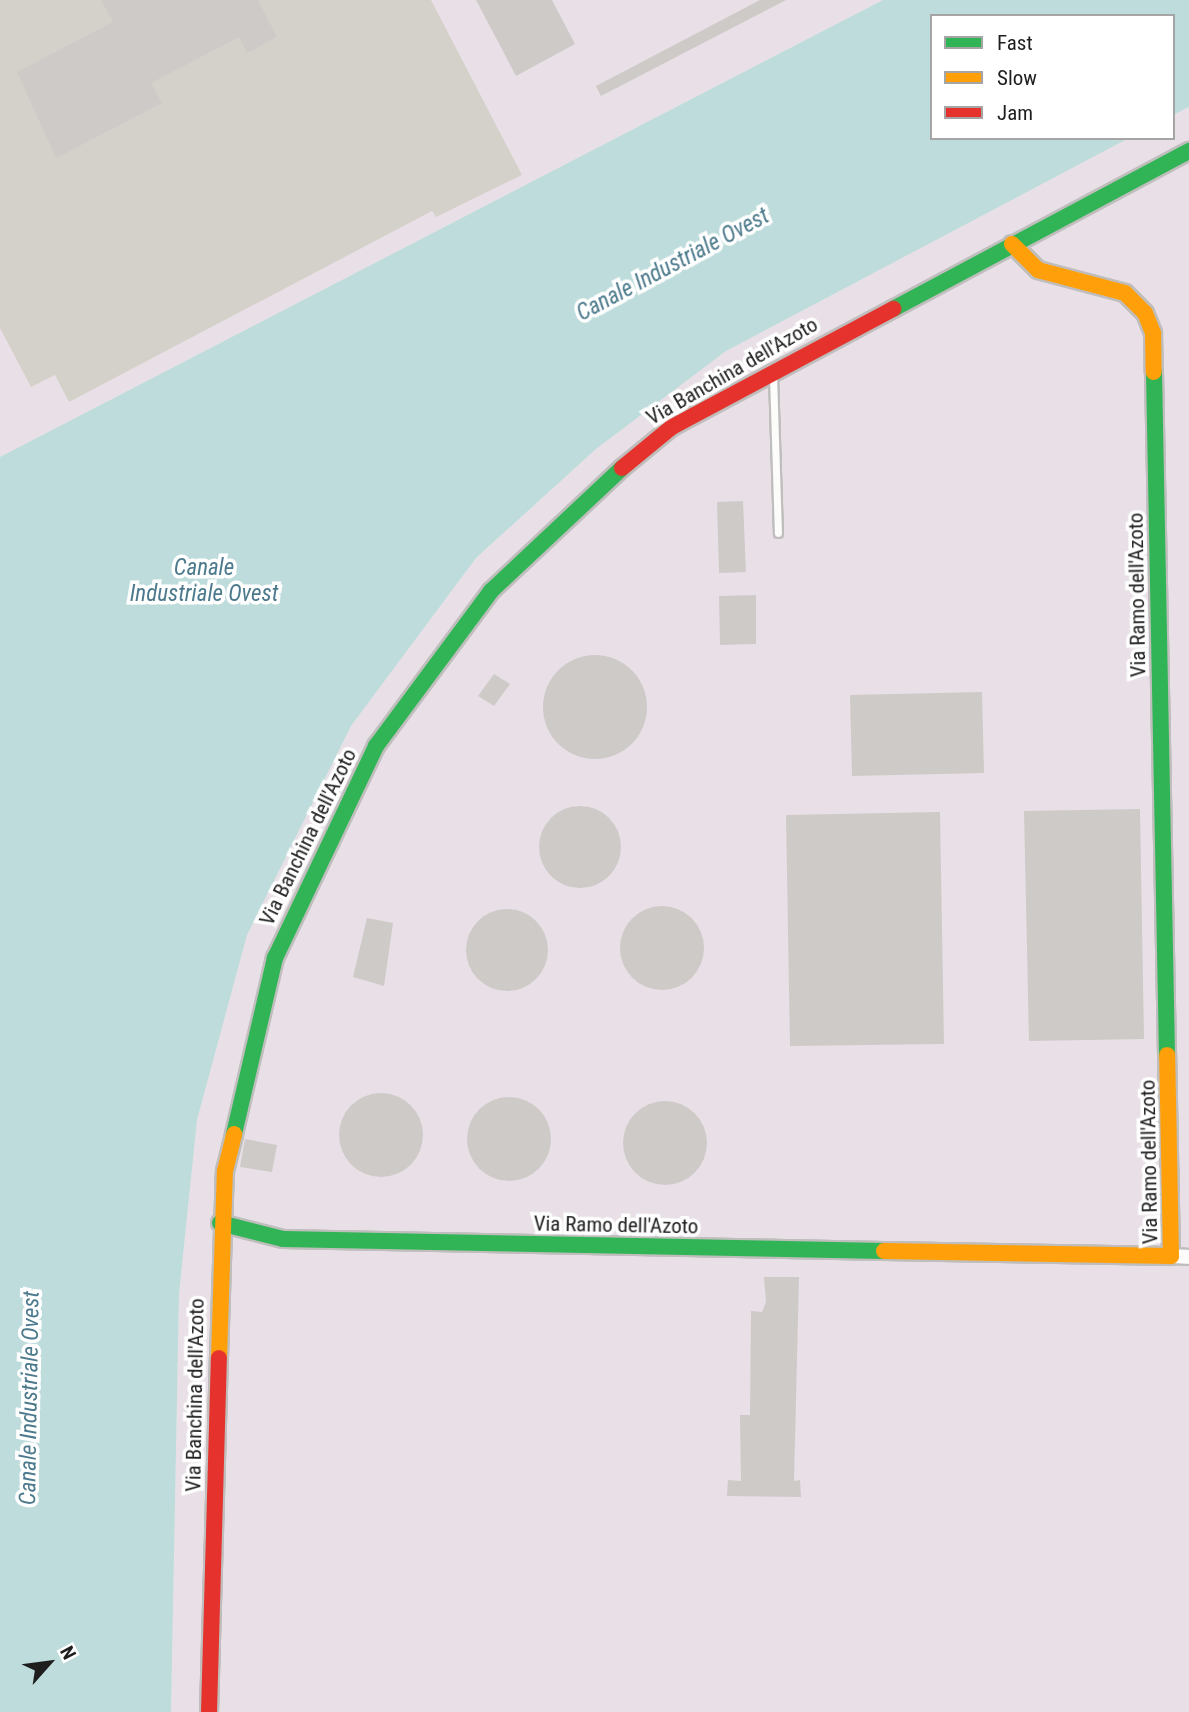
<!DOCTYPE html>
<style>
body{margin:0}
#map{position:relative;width:1189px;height:1712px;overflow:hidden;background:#ece9e7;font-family:"Roboto Condensed",sans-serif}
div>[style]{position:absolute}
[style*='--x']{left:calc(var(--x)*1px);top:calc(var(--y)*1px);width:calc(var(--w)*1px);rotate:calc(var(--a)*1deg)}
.industrial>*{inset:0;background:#e8e0e6}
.construction>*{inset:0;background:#d4d1ca}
.water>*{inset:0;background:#bedcdb}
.building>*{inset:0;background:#cdcac8}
.round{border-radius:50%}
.roads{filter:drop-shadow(2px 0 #bfbebd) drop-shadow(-2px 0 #bfbebd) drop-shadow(0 2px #bfbebd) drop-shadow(0 -2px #bfbebd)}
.lane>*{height:7px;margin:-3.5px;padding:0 3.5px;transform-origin:3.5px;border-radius:3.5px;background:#fcfcfb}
.street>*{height:14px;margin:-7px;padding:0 7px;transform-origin:7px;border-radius:7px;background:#fcfcfb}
.fast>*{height:16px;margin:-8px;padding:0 8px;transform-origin:8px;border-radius:8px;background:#30b455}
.slow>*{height:16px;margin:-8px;padding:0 8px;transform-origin:8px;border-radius:8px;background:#ff9f0a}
.jam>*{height:16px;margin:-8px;padding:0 8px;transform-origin:8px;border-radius:8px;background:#e5322d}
span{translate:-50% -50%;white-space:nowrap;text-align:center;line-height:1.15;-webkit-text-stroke:7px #fff;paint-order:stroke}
.street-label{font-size:21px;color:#1e1e1e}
.water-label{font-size:23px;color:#4c7a8c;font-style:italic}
.legend{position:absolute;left:930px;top:14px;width:245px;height:126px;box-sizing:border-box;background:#fff;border:2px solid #a5a5a5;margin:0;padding:9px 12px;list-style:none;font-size:21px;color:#1e1e1e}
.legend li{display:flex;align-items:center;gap:14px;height:35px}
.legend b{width:35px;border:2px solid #a5a5a5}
.north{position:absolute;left:14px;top:1628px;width:70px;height:70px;-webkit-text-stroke:5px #fff;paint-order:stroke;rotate:62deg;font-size:19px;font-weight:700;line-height:28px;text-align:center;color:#1e1e1e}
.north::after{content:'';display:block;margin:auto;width:24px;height:32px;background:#1e1e1e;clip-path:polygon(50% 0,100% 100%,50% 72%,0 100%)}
</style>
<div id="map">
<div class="industrial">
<i style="clip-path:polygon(0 0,883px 0,0 457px)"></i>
<i style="clip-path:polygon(1189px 107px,1189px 1712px,171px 1712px,179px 1294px,197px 1120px,247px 935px,351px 726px,476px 558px,596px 449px,726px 351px,1129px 138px,1173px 138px,1173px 115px)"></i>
</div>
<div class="construction">
<i style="clip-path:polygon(0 0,431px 0,522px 175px,436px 217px,432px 211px,69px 402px,55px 375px,31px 387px,0 328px)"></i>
</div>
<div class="water">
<i style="clip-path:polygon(883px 0,1189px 0,1189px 107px,1173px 115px,1173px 16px,932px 16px,932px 138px,1129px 138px,726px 351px,596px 449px,476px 558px,351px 726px,247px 935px,197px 1120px,179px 1294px,171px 1712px,0 1712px,0 457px)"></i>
</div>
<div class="building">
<i style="clip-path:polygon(101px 0,258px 0,277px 37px,247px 53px,239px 37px,151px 83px,162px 103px,56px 158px,17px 72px,113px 22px)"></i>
<i style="clip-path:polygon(476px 0,552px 0,575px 44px,516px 76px)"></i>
<i style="clip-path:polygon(760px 0,786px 0,601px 96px,596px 86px)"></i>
<i style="clip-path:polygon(743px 501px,746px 572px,719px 573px,717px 502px)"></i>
<i style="clip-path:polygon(756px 595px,756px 644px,720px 645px,719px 596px)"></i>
<i class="round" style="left:543px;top:655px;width:104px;height:104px"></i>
<i style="clip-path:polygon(494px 674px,510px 684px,494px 706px,478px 696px)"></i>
<i style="clip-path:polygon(982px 692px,984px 773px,852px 776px,850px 695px)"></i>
<i class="round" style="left:539px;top:806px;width:82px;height:82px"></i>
<i style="clip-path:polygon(1140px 809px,1144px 1039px,1029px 1041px,1024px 811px)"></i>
<i style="clip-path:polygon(940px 812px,944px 1044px,790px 1046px,786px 815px)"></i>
<i class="round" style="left:620px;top:906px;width:84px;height:84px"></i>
<i class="round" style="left:466px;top:909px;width:82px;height:82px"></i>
<i style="clip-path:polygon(367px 918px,393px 923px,384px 986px,353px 977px)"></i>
<i class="round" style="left:339px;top:1093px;width:84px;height:84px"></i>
<i class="round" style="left:467px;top:1097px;width:84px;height:84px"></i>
<i class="round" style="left:623px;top:1101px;width:84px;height:84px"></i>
<i style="clip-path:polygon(245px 1139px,277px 1145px,272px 1172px,240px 1167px)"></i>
<i style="clip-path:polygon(764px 1277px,799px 1277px,794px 1481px,800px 1480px,801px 1497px,727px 1496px,728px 1480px,741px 1481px,740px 1415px,750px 1415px,751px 1311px,762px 1312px,766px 1302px)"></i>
</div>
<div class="roads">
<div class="lane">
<i style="--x:773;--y:375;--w:158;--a:88.2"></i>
</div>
<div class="street">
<i style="--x:1171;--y:1256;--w:18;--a:3"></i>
</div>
<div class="fast">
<i style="--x:893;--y:309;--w:336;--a:-28.1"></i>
<i style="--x:1154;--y:372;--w:683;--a:88.91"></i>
<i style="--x:234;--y:1134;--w:181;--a:-76.9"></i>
<i style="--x:275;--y:958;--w:235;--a:-64.5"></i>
<i style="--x:376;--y:746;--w:193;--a:-53.4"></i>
<i style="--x:491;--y:591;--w:180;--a:-43.2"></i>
<i style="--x:220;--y:1223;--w:65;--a:14.3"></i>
<i style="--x:283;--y:1239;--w:601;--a:1.14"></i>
</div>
<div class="slow">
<i style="--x:1012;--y:244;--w:37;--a:45"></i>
<i style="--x:1038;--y:270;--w:90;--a:14.8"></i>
<i style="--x:1125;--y:293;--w:28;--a:45"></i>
<i style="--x:1145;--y:313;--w:22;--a:68"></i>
<i style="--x:1153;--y:333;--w:39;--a:89"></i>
<i style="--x:884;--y:1251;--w:287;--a:1"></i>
<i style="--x:1171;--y:1256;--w:201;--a:-91.1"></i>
<i style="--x:219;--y:1358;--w:187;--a:-88.2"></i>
<i style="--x:225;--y:1171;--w:38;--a:-76"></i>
</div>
<div class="jam">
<i style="--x:622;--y:468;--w:65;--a:-39.4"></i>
<i style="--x:672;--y:427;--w:251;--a:-28.1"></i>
<i style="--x:209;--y:1712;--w:354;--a:-88.4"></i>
</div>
</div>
<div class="street-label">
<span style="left:732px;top:371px;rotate:-30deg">Via Banchina dell'Azoto</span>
<span style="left:1137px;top:595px;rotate:-91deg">Via Ramo dell'Azoto</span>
<span style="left:308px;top:837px;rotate:-64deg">Via Banchina dell'Azoto</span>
<span style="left:1149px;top:1162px;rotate:-91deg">Via Ramo dell'Azoto</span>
<span style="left:616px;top:1225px;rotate:1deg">Via Ramo dell'Azoto</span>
<span style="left:195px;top:1395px;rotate:-89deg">Via Banchina dell'Azoto</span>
</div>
<div class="water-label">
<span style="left:673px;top:265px;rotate:-28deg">Canale Industriale Ovest</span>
<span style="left:204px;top:581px">Canale<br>Industriale Ovest</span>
<span style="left:30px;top:1398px;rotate:-89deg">Canale Industriale Ovest</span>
</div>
<ul class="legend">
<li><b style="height:9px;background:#30b455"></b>Fast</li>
<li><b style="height:9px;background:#ff9f0a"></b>Slow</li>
<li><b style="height:9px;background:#e5322d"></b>Jam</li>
</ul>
<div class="north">N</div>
</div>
